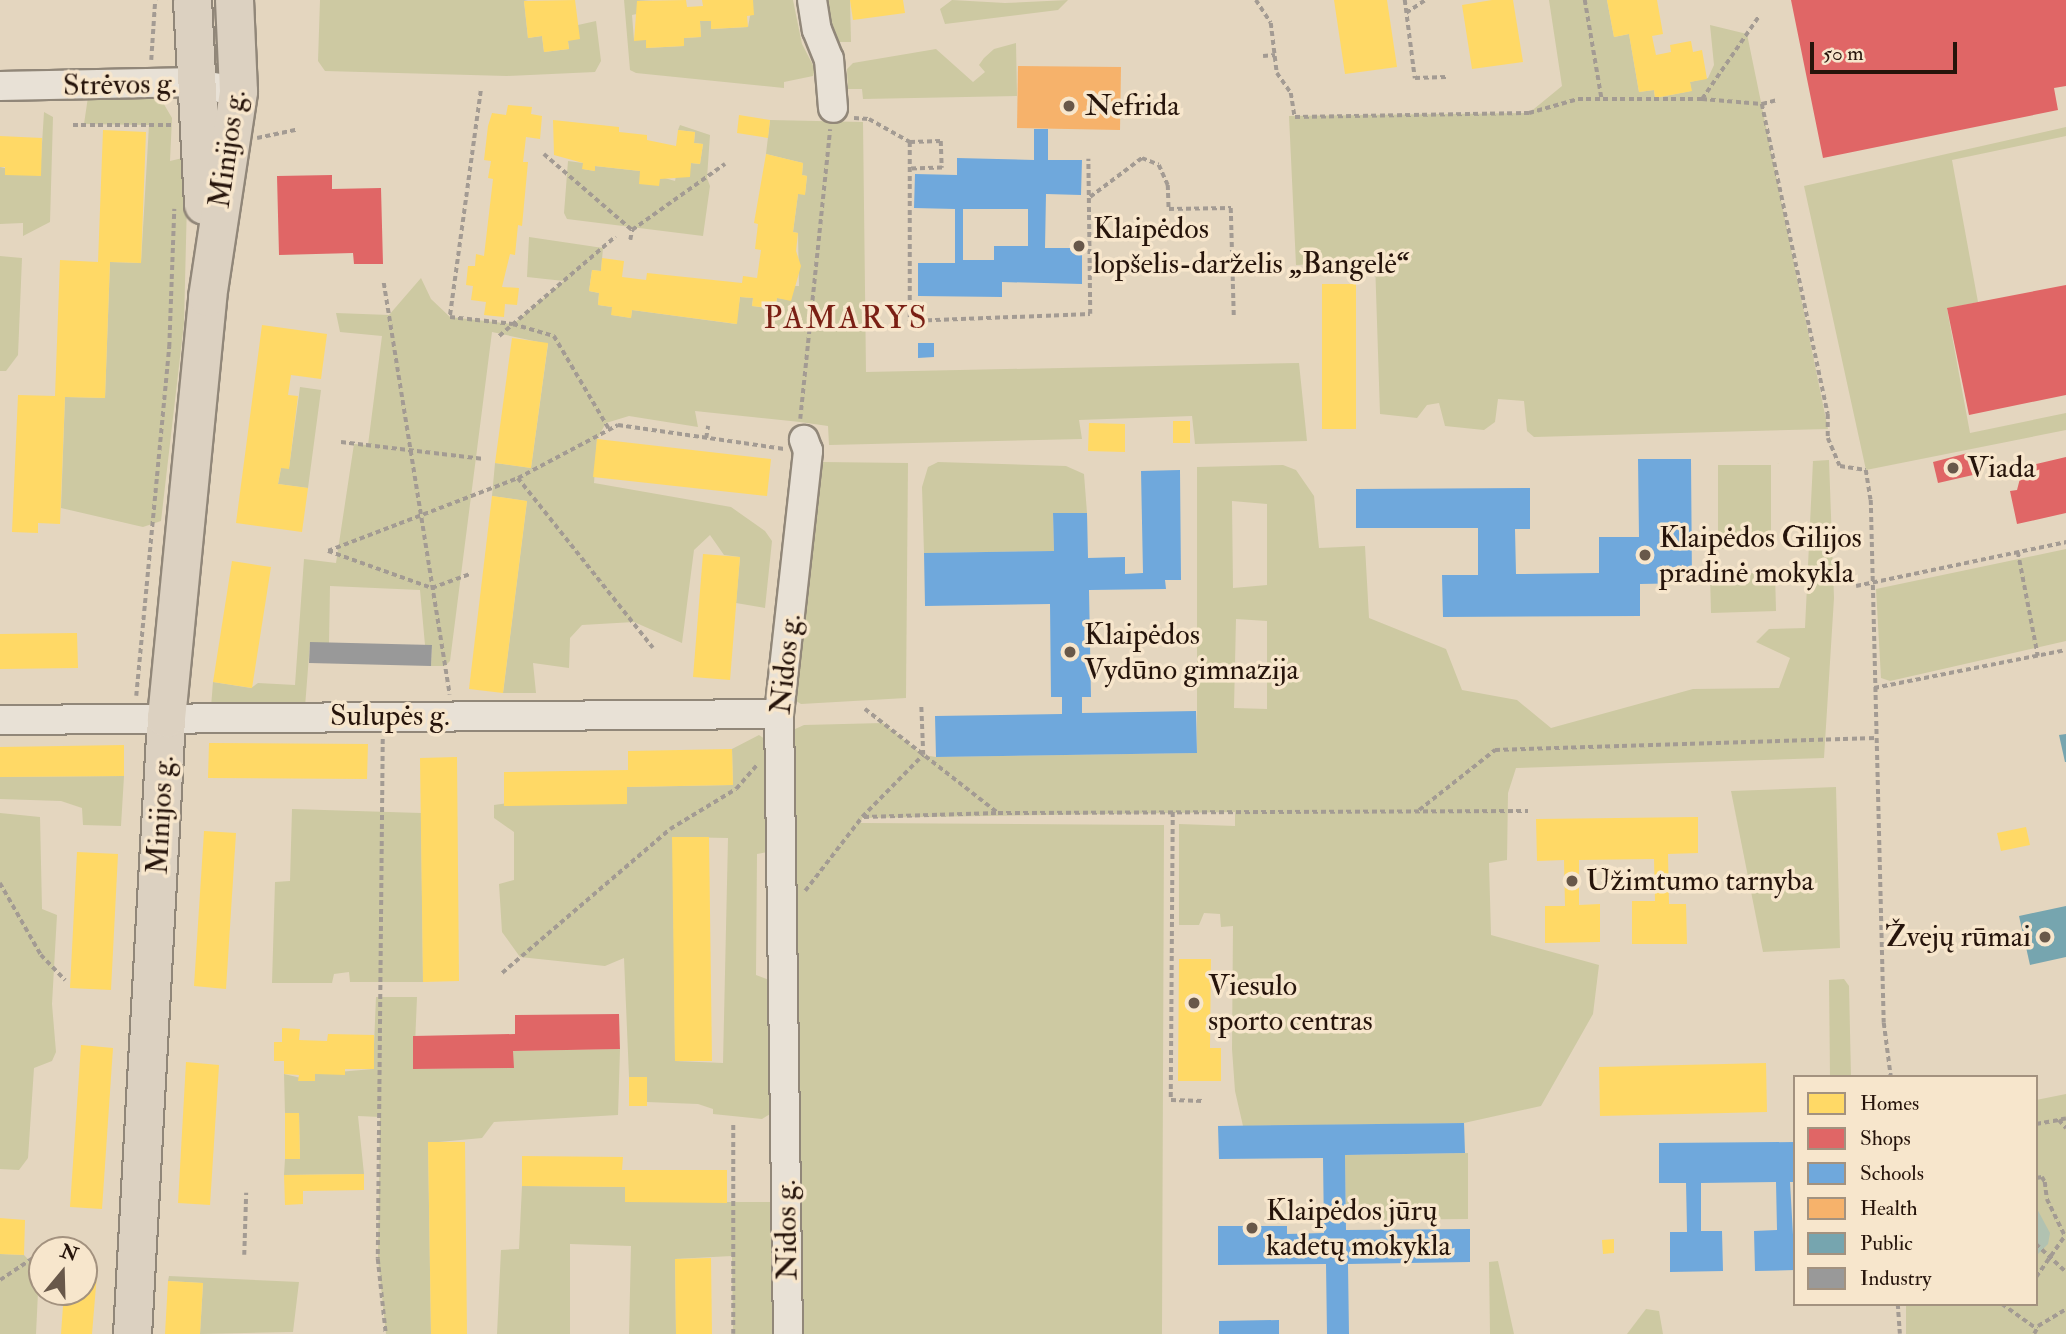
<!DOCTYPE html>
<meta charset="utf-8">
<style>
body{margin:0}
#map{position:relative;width:2066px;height:1334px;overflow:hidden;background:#e4d6bf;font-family:"IM FELL Double Pica",serif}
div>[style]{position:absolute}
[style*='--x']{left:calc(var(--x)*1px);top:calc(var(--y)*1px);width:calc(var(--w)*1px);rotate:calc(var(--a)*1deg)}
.green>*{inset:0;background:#cdc9a2}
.water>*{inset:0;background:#b1c2b1}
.homes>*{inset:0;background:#ffd966}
.shops>*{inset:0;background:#e06666}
.schools>*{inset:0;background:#6fa8dc}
.health>*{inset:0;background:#f6b26b}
.public>*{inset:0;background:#76a5af}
.industry>*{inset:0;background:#999}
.path>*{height:3.5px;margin-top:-1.75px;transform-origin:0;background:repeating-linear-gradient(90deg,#a39b93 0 5px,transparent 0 8.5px)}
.roads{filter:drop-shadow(2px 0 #918779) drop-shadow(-2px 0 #918779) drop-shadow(0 2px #918779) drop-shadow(0 -2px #918779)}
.minor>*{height:28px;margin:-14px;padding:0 14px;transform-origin:14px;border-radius:14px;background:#e8e1d6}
.major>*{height:37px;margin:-18.5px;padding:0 18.5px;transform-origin:18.5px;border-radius:18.5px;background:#dcd1c1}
.dots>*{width:19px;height:19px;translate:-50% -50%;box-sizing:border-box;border:4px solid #f7e6cc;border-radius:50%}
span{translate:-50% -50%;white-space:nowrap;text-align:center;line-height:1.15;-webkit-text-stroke:7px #f7e6cc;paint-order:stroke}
.street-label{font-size:30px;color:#26140b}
.poi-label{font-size:30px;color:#26140b}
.left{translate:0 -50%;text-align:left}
.right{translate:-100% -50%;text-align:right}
.neighbourhood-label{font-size:32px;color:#7a1f14;letter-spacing:2px}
.legend{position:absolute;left:1793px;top:1075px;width:245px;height:231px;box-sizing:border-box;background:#f7e6cc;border:2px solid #a3927f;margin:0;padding:9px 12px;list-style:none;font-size:21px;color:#26140b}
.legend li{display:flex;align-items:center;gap:14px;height:35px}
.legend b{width:35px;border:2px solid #a3927f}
.north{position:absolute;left:28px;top:1236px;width:70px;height:70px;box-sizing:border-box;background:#f7e6cc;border:2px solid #a3927f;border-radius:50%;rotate:19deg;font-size:19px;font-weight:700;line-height:28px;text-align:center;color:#26140b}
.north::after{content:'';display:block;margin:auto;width:24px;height:32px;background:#68584a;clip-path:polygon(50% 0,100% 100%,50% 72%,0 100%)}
.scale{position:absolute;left:1810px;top:42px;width:147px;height:32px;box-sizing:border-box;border:4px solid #26140b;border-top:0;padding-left:9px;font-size:21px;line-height:24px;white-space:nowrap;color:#26140b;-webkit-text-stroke:5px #f7e6cc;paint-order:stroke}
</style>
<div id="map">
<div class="green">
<i style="clip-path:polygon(320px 0,528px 0,524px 1px,528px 38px,542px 36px,544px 52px,569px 49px,568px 41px,578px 25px,596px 21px,601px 61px,595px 72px,507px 76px,325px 71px,318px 61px)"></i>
<i style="clip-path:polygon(624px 0,653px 0,637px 1px,637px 14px,632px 15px,634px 40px,646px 40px,647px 48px,684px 46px,684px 38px,701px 37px,700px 21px,711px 21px,712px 29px,748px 27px,753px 0,793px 0,802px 44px,815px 69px,813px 76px,784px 82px,784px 88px,636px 73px,630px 70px)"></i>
<i style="clip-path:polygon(822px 0,850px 0,851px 42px,832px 42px)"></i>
<i style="clip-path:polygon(952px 0,1005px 3px,1068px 0,1058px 10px,945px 24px,940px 9px)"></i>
<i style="clip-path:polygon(1549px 0,1607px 0,1614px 37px,1629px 34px,1639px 92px,1654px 90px,1655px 98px,1691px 91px,1690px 82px,1708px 78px,1714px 65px,1710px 25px,1747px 34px,1828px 429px,1534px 437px,1527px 431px,1524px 401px,1498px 399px,1495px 422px,1484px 430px,1445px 426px,1439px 403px,1427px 405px,1417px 418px,1380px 414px,1375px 261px,1296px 265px,1289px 116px,1529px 113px,1562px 86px)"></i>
<i style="clip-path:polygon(1016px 43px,1017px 96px,863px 99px,862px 89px,848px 89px,847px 69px,853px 63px,936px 49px,973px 82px,985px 72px,979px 65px,984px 58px,994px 49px)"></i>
<i style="clip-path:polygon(158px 94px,172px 118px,170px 161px,187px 157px,188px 161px,184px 323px,161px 521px,143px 527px,61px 508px,65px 397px,105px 398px,110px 262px,141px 263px,149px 125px,84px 124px,88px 97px)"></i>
<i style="clip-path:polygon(44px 112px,53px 117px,50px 222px,23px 236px,23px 223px,0 224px,0 167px,40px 176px)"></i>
<i style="clip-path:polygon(770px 120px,863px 122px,866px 372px,1299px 363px,1307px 441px,1195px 444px,1192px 416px,1079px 420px,1082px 439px,829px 445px,828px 426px,800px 422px,695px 411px,698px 427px,629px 416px,606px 423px,597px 439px,594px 483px,731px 507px,765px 531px,772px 541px,765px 608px,736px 603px,740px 557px,724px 555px,710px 535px,694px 550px,682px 643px,634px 622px,582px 625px,570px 638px,569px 668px,533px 663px,536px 693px,503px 693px,527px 501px,492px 496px,495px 463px,531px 468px,548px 344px,492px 332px,450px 661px,445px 666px,431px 666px,432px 646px,425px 645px,420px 590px,330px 586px,329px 643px,310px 643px,305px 707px,211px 707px,213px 682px,251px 688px,258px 683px,295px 685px,304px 559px,336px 563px,354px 444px,368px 445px,382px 336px,340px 332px,336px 313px,389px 315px,421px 278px,431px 299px,450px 317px,513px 324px,564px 281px,527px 277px,529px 237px,603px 248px,601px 271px,592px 270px,589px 291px,599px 293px,598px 305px,612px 307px,612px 315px,631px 318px,632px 310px,736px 324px,740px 297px,753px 298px,752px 306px,775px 309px,777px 298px,791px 300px,793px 286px,799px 286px,798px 233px,793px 232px,798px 194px,805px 194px,807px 176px,802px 175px,803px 163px,766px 154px)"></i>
<i style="clip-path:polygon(680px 125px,710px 135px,707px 178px,710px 186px,703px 236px,567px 219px,564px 213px,568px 161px,583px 163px,583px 169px,594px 171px,595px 166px,640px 171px,675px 181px,676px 176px,689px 177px,691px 163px,700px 164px,703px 144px,694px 143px,695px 132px,678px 130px)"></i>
<i style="clip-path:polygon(2066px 127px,2066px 136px,1952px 160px,1978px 302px,1947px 309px,1970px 433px,2066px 413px,2066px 430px,1866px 470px,1804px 186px)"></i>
<i style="clip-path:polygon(0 256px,22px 258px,18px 355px,6px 371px,0 371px)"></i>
<i style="clip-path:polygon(300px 387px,321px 390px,308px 488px,278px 484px,281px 468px,289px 468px)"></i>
<i style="clip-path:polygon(evenodd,1829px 460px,1834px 598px,1824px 758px,1516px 768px,1508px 793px,1507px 860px,1489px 863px,1491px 935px,1599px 965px,1593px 1014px,1541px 1106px,1464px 1123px,1243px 1126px,1235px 1091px,1232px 1049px,1233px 926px,1221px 927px,1220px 914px,1204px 913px,1199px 925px,1179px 925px,1179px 824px,1235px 826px,1235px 812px,862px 818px,861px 823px,1164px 825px,1162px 1334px,796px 1334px,793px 730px,804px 725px,883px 723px,923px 755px,936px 757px,1197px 753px,1197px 467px,1283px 465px,1296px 470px,1314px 496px,1319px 548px,1365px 546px,1369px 618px,1446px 649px,1462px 690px,1517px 700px,1551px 728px,1693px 689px,1779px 688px,1790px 658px,1756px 642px,1769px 629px,1805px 628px,1813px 461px,1829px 460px,1232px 501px,1267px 504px,1267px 585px,1233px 588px,1232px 501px,1829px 460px,1236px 619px,1267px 621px,1267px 709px,1234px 708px,1236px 619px)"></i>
<i style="clip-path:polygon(822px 462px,908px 463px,906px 698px,801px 704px,793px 699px,817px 467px)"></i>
<i style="clip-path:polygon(938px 462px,1066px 466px,1084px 474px,1087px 513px,1053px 513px,1054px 551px,924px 553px,922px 487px,928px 467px)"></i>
<i style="clip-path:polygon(1718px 465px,1771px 465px,1771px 548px,1718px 549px)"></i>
<i style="clip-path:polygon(2066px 549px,2066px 641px,1890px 681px,1881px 678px,1876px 589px)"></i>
<i style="clip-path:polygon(1775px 572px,1776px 611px,1711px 613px,1710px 575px)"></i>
<i style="clip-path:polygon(evenodd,759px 735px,766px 740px,768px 852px,757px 854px,756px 975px,772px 981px,775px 1111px,762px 1119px,713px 1114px,713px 1109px,698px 1104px,647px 1102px,647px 1078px,629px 1077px,624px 958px,605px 966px,520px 957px,502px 932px,499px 884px,514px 880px,514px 832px,494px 818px,494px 805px,627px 787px,733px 785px,732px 749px,759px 735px,673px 837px,728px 838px,723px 1063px,675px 1061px,673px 837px)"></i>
<i style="clip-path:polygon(124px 776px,121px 826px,83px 825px,82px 808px,61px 801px,0 799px,0 777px)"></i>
<i style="clip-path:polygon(1836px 787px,1840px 948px,1763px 952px,1731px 791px)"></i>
<i style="clip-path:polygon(292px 809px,421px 813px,423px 982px,350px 982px,349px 972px,334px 974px,332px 983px,272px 983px,275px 882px,290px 881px)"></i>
<i style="clip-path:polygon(0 813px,40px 817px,42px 909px,57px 915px,52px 1004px,56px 1052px,52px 1061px,34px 1068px,28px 1158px,19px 1170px,0 1169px)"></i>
<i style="clip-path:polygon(1844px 979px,1849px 986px,1851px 1077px,1830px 1077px,1829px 980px)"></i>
<i style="clip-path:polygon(376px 997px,417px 997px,414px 1069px,513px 1068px,513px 1051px,620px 1049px,618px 1115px,494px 1122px,482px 1138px,428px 1143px,431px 1334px,386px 1334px,378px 1259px,380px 1117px,358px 1116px,364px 1174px,284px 1175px,285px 1159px,300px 1159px,299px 1113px,285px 1113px,284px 1074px,314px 1081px,315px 1074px,373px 1069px)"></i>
<i style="clip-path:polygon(2066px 1094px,2066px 1334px,1906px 1334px,1906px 1304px,2036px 1304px,2036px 1100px)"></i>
<i style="clip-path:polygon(1468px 1153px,1468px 1219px,1358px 1220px,1346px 1217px,1345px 1155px)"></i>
<i style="clip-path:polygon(522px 1186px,625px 1187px,625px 1202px,776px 1202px,777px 1334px,733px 1334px,732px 1256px,675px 1259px,676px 1334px,629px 1334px,631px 1246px,570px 1244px,570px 1334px,497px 1334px,501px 1250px,519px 1249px)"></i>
<i style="clip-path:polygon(0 1254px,24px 1255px,39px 1271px,36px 1334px,0 1334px)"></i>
<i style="clip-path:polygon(1498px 1261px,1514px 1334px,1490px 1334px,1489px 1262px)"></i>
<i style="clip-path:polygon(169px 1276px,299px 1282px,293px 1332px,200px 1334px,203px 1283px,168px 1281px)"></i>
<i style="clip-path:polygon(1646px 1309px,1659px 1311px,1663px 1334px,1627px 1334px)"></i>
</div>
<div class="water">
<i style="clip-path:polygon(2036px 1207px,2050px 1233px,2048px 1244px,2036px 1256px)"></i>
</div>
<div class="homes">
<i style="clip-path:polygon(575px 0,580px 39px,568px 41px,569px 49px,544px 52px,542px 36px,528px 38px,524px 1px)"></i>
<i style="clip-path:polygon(686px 0,687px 7px,703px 6px,702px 0,753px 0,754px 15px,747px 16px,748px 27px,711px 29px,711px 21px,700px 21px,701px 37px,684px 38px,684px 46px,646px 48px,646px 40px,634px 41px,637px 1px)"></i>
<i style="clip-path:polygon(850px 0,903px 0,905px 13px,853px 20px)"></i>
<i style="clip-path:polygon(1334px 0,1387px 0,1397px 67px,1345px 74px)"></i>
<i style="clip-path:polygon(1492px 0,1513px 0,1523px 62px,1472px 69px,1462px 5px)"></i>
<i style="clip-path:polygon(1607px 0,1657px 0,1663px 34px,1652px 36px,1656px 55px,1671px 52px,1670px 45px,1691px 41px,1693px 52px,1702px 50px,1707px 79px,1690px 82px,1692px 91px,1655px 98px,1654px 90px,1639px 92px,1629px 34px,1614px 37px)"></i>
<i style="clip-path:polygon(508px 105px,532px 107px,531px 114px,542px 116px,540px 139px,526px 137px,523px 162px,528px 162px,522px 226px,518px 225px,515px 255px,510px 254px,502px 287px,519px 288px,517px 305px,505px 304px,504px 317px,484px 315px,486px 302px,471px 300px,473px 286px,466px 285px,468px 266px,475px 266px,476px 254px,484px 256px,493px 179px,488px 178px,491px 161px,484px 160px,488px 126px,492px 113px,506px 115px)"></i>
<i style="clip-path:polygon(739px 115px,770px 120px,768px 138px,737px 133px)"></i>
<i style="clip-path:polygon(553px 120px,619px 127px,619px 132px,647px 135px,647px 140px,676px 146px,678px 130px,695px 132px,694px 143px,703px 144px,700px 164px,691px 163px,690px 177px,660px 179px,659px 186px,639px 184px,640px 171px,595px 166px,595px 171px,582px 169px,583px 163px,554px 155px)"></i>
<i style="clip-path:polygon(103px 130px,146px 132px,141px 263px,110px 262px,105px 398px,65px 397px,60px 524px,38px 523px,38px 533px,12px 532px,18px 395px,55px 396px,60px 260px,98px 262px)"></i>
<i style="clip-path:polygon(0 136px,42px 138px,41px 176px,5px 175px,5px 167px,0 167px)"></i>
<i style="clip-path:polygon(766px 154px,803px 163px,802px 175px,807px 176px,805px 195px,798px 194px,793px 232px,798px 233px,796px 251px,801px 266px,791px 301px,777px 298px,775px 309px,752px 306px,753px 298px,740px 297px,737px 324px,632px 310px,631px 318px,611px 315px,612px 307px,598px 305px,599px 293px,589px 291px,592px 270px,601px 271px,602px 258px,624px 261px,622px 277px,646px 280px,647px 273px,742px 283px,743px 276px,757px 278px,761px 250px,755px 249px,758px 224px,754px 223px)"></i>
<i style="clip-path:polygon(1322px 284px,1356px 284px,1356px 429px,1322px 429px)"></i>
<i style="clip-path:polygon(262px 325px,327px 334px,321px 379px,291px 375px,288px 395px,298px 396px,289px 469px,281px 468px,278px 484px,308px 488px,302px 532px,236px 523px)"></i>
<i style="clip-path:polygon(512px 338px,548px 343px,531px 468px,495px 463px)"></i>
<i style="clip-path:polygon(1173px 421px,1190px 421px,1190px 443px,1173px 443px)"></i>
<i style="clip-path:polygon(1089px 423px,1125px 424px,1125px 452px,1088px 451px)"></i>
<i style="clip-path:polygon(597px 439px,771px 459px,767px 496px,593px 477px)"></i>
<i style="clip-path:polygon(492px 496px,527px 501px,503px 693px,469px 689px)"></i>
<i style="clip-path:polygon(703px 554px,740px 557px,730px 680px,693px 677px)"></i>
<i style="clip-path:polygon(232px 561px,271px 567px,252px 688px,213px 682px)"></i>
<i style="clip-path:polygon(77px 633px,78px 668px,0 669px,0 634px)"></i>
<i style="clip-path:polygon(209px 743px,368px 744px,367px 779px,208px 778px)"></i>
<i style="clip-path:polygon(124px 745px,124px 776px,0 777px,0 747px)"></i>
<i style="clip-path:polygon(732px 749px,733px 785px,627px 787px,627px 804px,504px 806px,504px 772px,628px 770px,628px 751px)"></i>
<i style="clip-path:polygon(457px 757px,459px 981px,423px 982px,420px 758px)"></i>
<i style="clip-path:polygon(1698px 817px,1698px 853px,1668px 854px,1669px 904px,1686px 904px,1687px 944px,1632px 944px,1632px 901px,1655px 901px,1654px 859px,1579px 860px,1579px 905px,1600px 904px,1600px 942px,1545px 943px,1545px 906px,1565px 906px,1564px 860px,1537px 861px,1536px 819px)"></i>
<i style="clip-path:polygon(2026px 827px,2030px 845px,2001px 851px,1997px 833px)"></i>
<i style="clip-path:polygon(204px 831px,236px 833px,226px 989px,194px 986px)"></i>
<i style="clip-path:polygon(672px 837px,709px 837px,712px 1061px,675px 1061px)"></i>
<i style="clip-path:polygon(77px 852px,118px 854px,111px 990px,70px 988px)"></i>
<i style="clip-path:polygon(1179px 959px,1211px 959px,1210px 1048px,1221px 1048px,1221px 1081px,1178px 1081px)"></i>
<i style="clip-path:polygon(282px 1028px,300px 1029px,299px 1040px,327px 1041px,328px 1034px,374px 1035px,374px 1069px,345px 1069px,345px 1075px,315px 1074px,315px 1081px,298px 1081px,299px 1075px,284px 1074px,284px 1061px,274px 1061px,274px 1042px,282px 1042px)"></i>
<i style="clip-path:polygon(81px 1045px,113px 1048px,102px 1209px,70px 1207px)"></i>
<i style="clip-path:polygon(186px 1062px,219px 1065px,210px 1205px,178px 1203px)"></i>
<i style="clip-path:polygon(1766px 1063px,1767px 1112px,1600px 1116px,1599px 1067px)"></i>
<i style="clip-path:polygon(629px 1077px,647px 1077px,647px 1106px,629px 1106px)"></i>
<i style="clip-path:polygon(285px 1113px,299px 1113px,300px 1159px,285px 1159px)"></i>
<i style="clip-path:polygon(428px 1142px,465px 1142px,467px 1334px,431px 1334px)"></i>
<i style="clip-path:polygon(522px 1156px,623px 1157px,622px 1170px,727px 1170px,727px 1203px,625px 1202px,625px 1187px,522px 1186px)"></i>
<i style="clip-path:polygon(364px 1174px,364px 1190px,303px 1191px,303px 1204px,285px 1205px,284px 1175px)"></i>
<i style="clip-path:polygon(0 1218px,25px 1220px,24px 1255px,0 1254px)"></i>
<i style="clip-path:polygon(1614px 1239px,1614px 1253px,1603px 1254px,1602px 1240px)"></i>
<i style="clip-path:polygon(711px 1258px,712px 1334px,676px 1334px,675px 1259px)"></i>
<i style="clip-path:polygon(84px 1273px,97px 1274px,92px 1334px,61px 1334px,64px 1292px,84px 1292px)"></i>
<i style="clip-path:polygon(168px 1281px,203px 1283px,200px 1334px,165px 1334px)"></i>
</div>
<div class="shops">
<i style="clip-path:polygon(1791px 0,2066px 0,2066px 86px,2054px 88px,2058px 110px,1823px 158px)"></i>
<i style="clip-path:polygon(332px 175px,332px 189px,381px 188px,383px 264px,354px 264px,353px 253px,279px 255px,277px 176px)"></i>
<i style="clip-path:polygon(2066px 285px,2066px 395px,1969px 415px,1947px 308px)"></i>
<i style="clip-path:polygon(1968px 453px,1973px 475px,1938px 483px,1933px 462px)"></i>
<i style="clip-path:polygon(2066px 457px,2066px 513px,2017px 524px,2010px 491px,2017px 490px,2023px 467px)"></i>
<i style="clip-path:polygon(619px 1014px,620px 1049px,513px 1051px,514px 1068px,413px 1069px,413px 1036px,515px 1034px,515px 1015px)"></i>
</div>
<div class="schools">
<i style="clip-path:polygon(evenodd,1034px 129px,1048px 129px,1048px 160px,1082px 160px,1081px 195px,1046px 194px,1045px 248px,1082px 248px,1082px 284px,1002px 282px,1002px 297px,918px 296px,918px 263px,955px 263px,955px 209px,914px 208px,915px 174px,957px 175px,957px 158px,1034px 160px,1034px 129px,963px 209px,1028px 209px,1028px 246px,994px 246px,994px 260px,963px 260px,963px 209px)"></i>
<i style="clip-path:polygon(918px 343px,934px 343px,934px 357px,918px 358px)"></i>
<i style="clip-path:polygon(1638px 459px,1691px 459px,1692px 583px,1640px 584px,1640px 616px,1443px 617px,1442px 575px,1478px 575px,1478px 528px,1356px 528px,1356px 489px,1530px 488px,1530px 529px,1515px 529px,1516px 574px,1599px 573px,1599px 537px,1639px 537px)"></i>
<i style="clip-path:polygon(1180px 470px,1181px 580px,1165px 580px,1166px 589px,1089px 590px,1091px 697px,1082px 697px,1082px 713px,1196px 711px,1197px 753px,936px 757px,935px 716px,1062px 714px,1062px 697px,1051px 697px,1050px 604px,925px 606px,924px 553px,1054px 551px,1053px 513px,1087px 513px,1088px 558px,1125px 557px,1125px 574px,1143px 573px,1141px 471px)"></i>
<i style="clip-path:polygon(1464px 1123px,1465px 1153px,1345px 1155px,1346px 1230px,1470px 1229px,1470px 1262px,1348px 1264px,1349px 1334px,1327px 1334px,1326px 1264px,1218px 1265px,1218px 1226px,1287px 1226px,1287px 1234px,1324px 1233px,1323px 1158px,1219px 1159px,1218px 1126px)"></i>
<i style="clip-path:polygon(1795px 1142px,1795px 1182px,1790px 1182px,1795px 1270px,1755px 1271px,1754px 1231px,1777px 1230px,1776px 1182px,1701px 1183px,1701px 1231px,1722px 1231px,1723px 1271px,1670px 1272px,1670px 1232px,1687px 1232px,1686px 1183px,1659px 1183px,1659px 1143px)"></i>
<i style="clip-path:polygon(1279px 1320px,1279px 1334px,1219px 1334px,1219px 1321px)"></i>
</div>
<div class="health">
<i style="clip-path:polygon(1018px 66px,1121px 67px,1120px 130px,1017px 128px)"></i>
</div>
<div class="public">
<i style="clip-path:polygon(2066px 734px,2066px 762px,2065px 762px,2059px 735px)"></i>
<i style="clip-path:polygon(2066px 906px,2066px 957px,2030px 965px,2019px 916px)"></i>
</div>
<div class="industry">
<i style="clip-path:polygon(310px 642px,432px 645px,431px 666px,309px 663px)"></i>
</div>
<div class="path">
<i style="--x:1256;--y:0;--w:27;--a:57"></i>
<i style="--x:1271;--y:23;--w:50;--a:83.2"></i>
<i style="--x:1277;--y:73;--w:24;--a:55"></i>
<i style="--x:1291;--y:93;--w:24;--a:81"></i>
<i style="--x:1295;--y:117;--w:234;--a:-1"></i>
<i style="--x:1529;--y:113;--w:51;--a:-15.9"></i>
<i style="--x:1578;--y:99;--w:124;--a:0"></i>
<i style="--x:1702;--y:99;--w:101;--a:-55.5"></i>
<i style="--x:1405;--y:0;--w:79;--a:82.7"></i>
<i style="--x:1415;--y:78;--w:31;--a:-2"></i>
<i style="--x:1585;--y:0;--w:101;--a:80.4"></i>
<i style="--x:1406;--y:13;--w:23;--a:-34"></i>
<i style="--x:1263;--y:56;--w:12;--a:-5"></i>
<i style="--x:151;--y:60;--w:60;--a:-86.2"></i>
<i style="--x:481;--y:91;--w:228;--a:97.8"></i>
<i style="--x:450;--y:317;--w:63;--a:6.3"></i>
<i style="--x:513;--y:324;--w:43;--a:16.3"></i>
<i style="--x:554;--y:336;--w:108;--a:59.4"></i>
<i style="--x:1702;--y:99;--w:60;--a:4.8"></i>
<i style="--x:1762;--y:104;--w:16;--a:-15"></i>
<i style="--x:1762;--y:104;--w:317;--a:78"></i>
<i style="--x:1828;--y:414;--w:24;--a:90"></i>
<i style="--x:1828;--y:438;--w:30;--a:67"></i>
<i style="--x:1840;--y:466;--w:26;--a:9"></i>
<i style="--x:1866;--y:470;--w:30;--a:81"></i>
<i style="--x:1871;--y:500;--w:523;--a:88.58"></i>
<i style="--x:1884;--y:1023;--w:54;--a:82.6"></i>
<i style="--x:854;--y:118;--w:15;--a:4"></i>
<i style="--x:869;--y:119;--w:47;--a:29.3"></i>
<i style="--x:910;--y:142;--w:31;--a:-2"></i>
<i style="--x:941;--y:141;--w:27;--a:88"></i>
<i style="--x:942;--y:168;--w:32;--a:178"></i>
<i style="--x:73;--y:125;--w:98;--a:0"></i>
<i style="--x:257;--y:138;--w:40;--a:-12"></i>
<i style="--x:910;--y:142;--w:179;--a:90"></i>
<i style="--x:910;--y:321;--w:180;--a:-2.2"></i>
<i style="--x:1090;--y:314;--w:155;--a:-90.7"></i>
<i style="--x:544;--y:154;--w:116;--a:40.8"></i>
<i style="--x:1090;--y:197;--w:65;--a:-36.9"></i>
<i style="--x:1142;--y:158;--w:18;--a:22"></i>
<i style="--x:1159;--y:165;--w:22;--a:66"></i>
<i style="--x:1168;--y:185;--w:24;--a:88"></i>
<i style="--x:1169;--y:209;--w:62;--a:-0.9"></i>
<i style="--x:1231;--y:208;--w:110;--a:88.4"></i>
<i style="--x:630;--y:240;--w:10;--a:-79"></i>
<i style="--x:632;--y:230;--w:114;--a:-35.4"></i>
<i style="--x:384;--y:283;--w:417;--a:80.9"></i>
<i style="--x:499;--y:336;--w:153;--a:-40.5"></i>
<i style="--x:800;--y:419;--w:291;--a:-84.1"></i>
<i style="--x:706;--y:438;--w:12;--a:-81"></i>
<i style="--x:341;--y:442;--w:144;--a:6.8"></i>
<i style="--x:518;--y:478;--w:217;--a:51.5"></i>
<i style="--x:328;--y:551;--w:204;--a:-21"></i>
<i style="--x:518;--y:478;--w:113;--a:-27.9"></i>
<i style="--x:618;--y:425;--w:168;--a:8.2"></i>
<i style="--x:328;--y:551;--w:110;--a:19.6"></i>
<i style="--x:432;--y:588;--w:40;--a:-20.2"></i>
<i style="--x:2018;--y:552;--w:106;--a:79.1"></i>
<i style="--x:1856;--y:586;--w:215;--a:-11.8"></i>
<i style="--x:1874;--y:688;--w:196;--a:-11.2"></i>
<i style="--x:136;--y:696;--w:351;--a:-84.6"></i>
<i style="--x:169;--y:347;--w:138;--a:-87.9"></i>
<i style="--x:865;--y:709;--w:169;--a:38"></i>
<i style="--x:998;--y:813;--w:530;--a:-0.22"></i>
<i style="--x:383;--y:739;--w:520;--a:90.55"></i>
<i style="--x:378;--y:1259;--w:75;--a:83.9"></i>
<i style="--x:1419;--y:810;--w:97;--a:-38.3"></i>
<i style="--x:1495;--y:750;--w:381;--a:-1.8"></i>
<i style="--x:1173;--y:812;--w:288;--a:90.4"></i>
<i style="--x:1171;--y:1100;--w:32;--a:2"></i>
<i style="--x:864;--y:817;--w:133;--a:-1.7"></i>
<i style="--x:0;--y:883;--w:83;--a:60.3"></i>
<i style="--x:41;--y:955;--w:35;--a:46"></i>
<i style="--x:805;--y:891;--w:93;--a:-52.4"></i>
<i style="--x:862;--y:817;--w:87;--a:-45.5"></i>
<i style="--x:923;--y:755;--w:49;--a:-92.3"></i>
<i style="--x:502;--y:973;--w:221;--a:-40.6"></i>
<i style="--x:670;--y:829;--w:77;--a:-31.2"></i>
<i style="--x:736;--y:789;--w:32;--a:-49"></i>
<i style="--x:2066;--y:1119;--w:7;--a:172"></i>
<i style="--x:2059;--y:1120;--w:11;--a:49"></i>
<i style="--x:2036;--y:1124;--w:23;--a:-10"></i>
<i style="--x:2036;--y:1178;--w:6;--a:-9"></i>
<i style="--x:2042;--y:1177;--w:6;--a:59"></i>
<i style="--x:2045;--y:1182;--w:17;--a:83"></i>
<i style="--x:2047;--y:1199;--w:41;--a:64.1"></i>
<i style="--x:2036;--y:1244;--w:41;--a:43"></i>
<i style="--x:45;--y:1250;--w:7;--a:-34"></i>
<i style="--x:244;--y:1255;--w:62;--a:-88.2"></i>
<i style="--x:2036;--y:1277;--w:49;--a:-55"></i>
<i style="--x:0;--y:1280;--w:50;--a:-33.7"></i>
<i style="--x:1898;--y:1304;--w:30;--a:86"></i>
<i style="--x:2002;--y:1304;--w:43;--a:35.5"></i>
<i style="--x:733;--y:1334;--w:209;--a:-90"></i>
<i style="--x:2034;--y:1334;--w:9;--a:-63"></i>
<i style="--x:2038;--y:1326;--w:33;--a:-31"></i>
</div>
<div class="roads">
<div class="minor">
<i style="--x:812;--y:0;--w:30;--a:81"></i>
<i style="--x:817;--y:30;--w:31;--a:68"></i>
<i style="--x:829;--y:59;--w:49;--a:85.3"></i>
<i style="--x:0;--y:86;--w:184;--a:-1.2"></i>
<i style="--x:184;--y:82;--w:55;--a:9.5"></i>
<i style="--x:0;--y:720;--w:779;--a:-0.44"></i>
<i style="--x:788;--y:1334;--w:620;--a:-90.83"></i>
<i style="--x:779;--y:714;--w:265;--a:-83.7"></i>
<i style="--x:808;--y:451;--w:12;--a:-110"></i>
</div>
<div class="major">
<i style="--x:192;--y:0;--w:205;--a:86.9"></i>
<i style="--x:132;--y:1334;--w:617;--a:-86.84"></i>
<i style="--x:166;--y:718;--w:423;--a:-84.4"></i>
<i style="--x:207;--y:297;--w:208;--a:-81.4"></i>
<i style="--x:238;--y:91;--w:91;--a:-92.5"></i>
</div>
</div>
<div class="dots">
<i style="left:1069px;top:106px;background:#68584a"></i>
<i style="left:1079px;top:246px;background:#68584a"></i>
<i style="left:1953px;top:468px;background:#68584a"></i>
<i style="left:1645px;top:555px;background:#68584a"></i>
<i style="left:1070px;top:652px;background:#68584a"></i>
<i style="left:1572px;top:881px;background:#68584a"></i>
<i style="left:2045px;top:937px;background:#68584a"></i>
<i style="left:1194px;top:1003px;background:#68584a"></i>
<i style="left:1252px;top:1228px;background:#68584a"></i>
</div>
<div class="street-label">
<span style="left:120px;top:85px;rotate:-1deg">Strėvos g.</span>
<span style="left:228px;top:149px;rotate:-82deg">Minijos g.</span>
<span style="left:786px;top:664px;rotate:-84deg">Nidos g.</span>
<span style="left:390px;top:716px">Sulupės g.</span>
<span style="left:161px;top:815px;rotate:-87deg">Minijos g.</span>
<span style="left:787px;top:1230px;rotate:-91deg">Nidos g.</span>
</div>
<div class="poi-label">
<span class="left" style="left:1085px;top:106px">Nefrida</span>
<span class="left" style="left:1093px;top:246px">Klaipėdos<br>lopšelis-darželis „Bangelė“</span>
<span class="left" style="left:1967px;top:468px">Viada</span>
<span class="left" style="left:1659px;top:555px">Klaipėdos Gilijos<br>pradinė mokykla</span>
<span class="left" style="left:1084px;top:652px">Klaipėdos<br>Vydūno gimnazija</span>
<span class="left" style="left:1586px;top:881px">Užimtumo tarnyba</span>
<span class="right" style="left:2031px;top:937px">Žvejų rūmai</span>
<span class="left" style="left:1208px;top:1003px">Viesulo<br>sporto centras</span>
<span class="left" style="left:1266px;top:1228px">Klaipėdos jūrų<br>kadetų mokykla</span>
</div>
<div class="neighbourhood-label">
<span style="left:846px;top:318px">PAMARYS</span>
</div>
<ul class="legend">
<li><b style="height:19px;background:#ffd966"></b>Homes</li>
<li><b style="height:19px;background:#e06666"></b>Shops</li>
<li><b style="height:19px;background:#6fa8dc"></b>Schools</li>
<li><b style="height:19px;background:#f6b26b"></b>Health</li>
<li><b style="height:19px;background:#76a5af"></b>Public</li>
<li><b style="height:19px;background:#999"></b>Industry</li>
</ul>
<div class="north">N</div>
<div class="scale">50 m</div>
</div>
